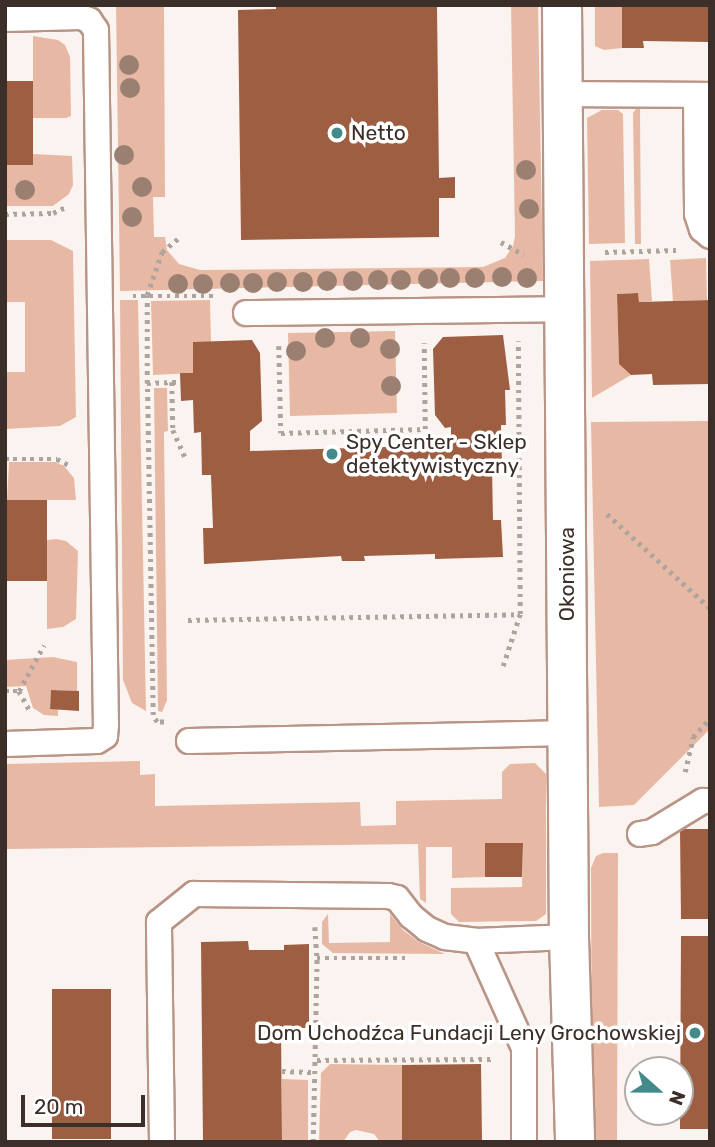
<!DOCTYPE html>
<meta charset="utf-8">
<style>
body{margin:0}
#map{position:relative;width:715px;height:1147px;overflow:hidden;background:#fbf3f0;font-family:Rubik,sans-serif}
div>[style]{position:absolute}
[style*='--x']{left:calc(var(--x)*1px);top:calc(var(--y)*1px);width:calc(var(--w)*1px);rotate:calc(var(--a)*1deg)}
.green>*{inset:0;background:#e7b9a4}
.building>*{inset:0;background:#9d5e41}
.path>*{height:4.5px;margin-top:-2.25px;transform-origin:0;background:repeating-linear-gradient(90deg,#ada39f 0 3.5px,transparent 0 8.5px)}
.roads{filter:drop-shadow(2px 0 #b89586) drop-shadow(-2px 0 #b89586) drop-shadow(0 2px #b89586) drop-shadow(0 -2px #b89586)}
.lane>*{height:24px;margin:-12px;padding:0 12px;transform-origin:12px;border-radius:12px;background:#fff}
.street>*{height:38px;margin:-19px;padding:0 19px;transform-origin:19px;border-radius:19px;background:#fff}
.trees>*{width:20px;height:20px;margin:-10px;border-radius:50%;background:#9b8072}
.dots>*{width:19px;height:19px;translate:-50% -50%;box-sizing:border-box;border:4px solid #fff;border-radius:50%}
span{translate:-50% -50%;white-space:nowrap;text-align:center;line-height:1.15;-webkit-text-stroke:7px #fff;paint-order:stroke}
.poi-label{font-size:21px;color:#3c2e28}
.left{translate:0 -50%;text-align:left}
.right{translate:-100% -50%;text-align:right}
.street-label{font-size:21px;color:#3c2e28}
.frame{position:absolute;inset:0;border:7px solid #3c2e28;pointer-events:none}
.north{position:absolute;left:624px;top:1056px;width:70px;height:70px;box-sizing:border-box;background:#fff;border:2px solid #b1aba9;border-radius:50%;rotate:111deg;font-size:19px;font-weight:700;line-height:28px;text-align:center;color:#3c2e28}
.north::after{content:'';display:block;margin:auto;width:24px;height:32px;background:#438b8b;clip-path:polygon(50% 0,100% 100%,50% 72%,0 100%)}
.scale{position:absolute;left:21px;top:1095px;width:124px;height:32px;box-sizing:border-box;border:4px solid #3c2e28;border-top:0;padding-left:9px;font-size:21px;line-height:24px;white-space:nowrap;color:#3c2e28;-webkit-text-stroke:5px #fff;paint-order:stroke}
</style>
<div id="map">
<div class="green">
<i style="clip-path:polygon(116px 5px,164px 5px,165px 197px,153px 197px,154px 237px,165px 237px,167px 250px,179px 264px,200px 270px,483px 267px,505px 258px,513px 246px,515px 236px,511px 5px,538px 5px,543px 281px,120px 291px)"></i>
<i style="clip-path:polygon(595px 5px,622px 5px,622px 48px,604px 50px,595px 46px)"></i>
<i style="clip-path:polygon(33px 36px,58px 40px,65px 45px,70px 57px,71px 116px,66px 118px,33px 118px)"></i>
<i style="clip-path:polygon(636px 109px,640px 109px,641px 244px,635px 244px,633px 113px)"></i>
<i style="clip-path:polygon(602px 110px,618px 110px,623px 114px,625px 243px,589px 244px,587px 118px)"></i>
<i style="clip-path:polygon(33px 154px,72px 156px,73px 185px,69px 194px,53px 206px,5px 206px,5px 165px,33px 165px)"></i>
<i style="clip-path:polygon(5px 240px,51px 240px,73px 251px,76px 417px,60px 426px,5px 429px,5px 372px,25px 372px,25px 302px,5px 302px)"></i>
<i style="clip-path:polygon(706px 258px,707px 300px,673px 301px,670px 260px)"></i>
<i style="clip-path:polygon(649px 259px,652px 301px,639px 302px,638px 293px,617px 294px,619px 364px,631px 375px,592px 398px,590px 261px)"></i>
<i style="clip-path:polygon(120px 300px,138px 300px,146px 711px,132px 703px,123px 680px)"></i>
<i style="clip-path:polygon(210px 300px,211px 342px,193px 343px,193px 373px,153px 375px,151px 301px)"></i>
<i style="clip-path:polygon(395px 331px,397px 413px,290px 416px,288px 333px)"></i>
<i style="clip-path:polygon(154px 388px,167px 388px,168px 431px,164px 432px,167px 700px,162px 712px,158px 711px)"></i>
<i style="clip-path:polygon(710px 421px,710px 729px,634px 805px,599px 807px,591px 422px)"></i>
<i style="clip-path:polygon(9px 462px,55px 462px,64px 466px,74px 478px,76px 500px,7px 500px)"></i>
<i style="clip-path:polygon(56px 539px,66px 541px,78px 551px,76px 619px,63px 627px,47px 629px,47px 540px)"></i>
<i style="clip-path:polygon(53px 657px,77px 662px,77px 691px,51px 690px,50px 709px,58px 709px,58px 716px,44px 715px,33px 708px,26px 686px,5px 687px,5px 660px)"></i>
<i style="clip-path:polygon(140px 761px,140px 775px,155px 774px,155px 806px,360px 802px,361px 826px,396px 825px,396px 801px,502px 799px,502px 772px,510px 764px,535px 763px,546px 774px,546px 914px,536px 921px,459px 922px,451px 914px,451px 888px,522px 887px,523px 844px,485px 843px,485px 877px,452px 878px,452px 847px,426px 847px,426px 903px,420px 899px,418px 844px,5px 849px,5px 764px)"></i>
<i style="clip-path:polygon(603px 853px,618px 853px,617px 1142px,594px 1142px,592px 1136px,591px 868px,596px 856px)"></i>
<i style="clip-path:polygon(328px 914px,329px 943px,390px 942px,390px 914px,403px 930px,419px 942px,445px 954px,333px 953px,322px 944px,322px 922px)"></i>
<i style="clip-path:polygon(330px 1064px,402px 1065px,402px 1142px,380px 1142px,374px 1134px,356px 1130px,350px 1132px,343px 1142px,319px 1142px,321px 1073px)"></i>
<i style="clip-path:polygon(282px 1079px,308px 1080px,308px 1142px,282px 1142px)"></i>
</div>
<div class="building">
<i style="clip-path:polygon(276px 5px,437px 7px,439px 178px,455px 177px,455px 198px,439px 198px,439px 237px,241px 240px,238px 10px,276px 9px)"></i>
<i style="clip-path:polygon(622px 5px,710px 5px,710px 42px,643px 41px,644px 48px,622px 48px)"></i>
<i style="clip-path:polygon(5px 81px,33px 81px,33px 165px,5px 165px)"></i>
<i style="clip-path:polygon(638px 293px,639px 302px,710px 300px,710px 384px,653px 385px,652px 374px,631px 375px,619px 364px,617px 294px)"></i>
<i style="clip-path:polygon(503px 335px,510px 390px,505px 390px,506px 425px,501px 425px,502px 467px,492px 467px,493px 520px,501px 520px,503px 557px,435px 559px,435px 554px,364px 556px,365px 561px,342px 561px,341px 556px,204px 564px,203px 528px,213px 528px,211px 475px,202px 475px,201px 432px,194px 433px,193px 400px,181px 401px,180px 373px,193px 373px,193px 342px,252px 340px,260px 353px,262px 421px,250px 431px,250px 451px,451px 445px,451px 427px,445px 428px,435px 415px,433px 349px,443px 337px)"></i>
<i style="clip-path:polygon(5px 500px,47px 500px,47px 581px,5px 581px)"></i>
<i style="clip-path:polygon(51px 690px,79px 691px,79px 711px,50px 709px)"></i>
<i style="clip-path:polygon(680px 829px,710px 829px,710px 919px,681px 919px)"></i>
<i style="clip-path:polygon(485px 843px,523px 843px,522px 877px,485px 877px)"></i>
<i style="clip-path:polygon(681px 936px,710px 936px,710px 1129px,680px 1129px)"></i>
<i style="clip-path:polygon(248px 941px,249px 950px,284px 950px,284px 945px,309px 944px,309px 1028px,281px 1028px,282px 1142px,203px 1142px,201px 942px)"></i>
<i style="clip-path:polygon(52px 989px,111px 989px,111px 1139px,52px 1139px)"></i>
<i style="clip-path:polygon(481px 1064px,482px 1142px,402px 1142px,402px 1065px)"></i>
</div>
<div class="path">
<i style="--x:5;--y:214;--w:48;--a:-1.2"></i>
<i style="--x:53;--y:213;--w:14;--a:-25"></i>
<i style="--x:501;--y:242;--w:26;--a:29"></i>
<i style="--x:605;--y:252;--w:71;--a:-1.6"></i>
<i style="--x:133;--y:296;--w:85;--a:0"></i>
<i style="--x:279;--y:346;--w:87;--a:88.7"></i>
<i style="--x:281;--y:433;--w:144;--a:-1.6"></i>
<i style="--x:425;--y:429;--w:86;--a:-90.7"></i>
<i style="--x:172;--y:382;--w:48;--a:88.8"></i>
<i style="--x:173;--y:430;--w:30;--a:66"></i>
<i style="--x:147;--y:383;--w:88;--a:-90"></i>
<i style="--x:147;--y:295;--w:46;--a:-70.8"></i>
<i style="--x:162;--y:252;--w:25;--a:-40"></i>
<i style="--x:5;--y:459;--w:52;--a:0"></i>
<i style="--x:57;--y:459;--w:13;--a:27"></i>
<i style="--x:607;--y:514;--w:139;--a:42.4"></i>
<i style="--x:188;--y:620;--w:332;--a:-1"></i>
<i style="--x:503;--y:666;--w:55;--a:-71.9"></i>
<i style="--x:520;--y:614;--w:273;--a:-90.4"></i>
<i style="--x:5;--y:691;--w:14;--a:0"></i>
<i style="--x:19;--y:691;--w:23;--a:61"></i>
<i style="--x:19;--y:691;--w:52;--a:-61.5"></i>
<i style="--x:164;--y:722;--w:7;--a:180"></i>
<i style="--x:157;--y:722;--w:8;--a:-120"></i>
<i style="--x:153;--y:715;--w:332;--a:-91"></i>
<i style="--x:147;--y:383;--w:33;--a:-2"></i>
<i style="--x:685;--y:772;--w:36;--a:-77"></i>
<i style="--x:693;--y:737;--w:25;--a:-48"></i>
<i style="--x:315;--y:927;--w:31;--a:86"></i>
<i style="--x:317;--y:1060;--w:174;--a:-0.3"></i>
<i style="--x:282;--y:1071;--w:34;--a:2"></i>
<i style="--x:313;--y:1142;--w:184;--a:-88.8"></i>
<i style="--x:317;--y:958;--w:92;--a:0"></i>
<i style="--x:356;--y:1142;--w:13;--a:0"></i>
</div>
<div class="roads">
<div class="lane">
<i style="--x:5;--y:19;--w:76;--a:-1.5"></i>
<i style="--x:81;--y:17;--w:9;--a:21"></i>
<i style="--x:89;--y:20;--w:12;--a:55"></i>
<i style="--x:96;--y:30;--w:695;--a:89.18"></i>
<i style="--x:106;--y:725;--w:11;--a:95"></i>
<i style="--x:105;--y:736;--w:9;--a:148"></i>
<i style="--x:97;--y:741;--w:92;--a:178.1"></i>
<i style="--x:564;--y:94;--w:146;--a:0.4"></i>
<i style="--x:696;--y:95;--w:119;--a:89.5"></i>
<i style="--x:697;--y:214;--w:16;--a:72"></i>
<i style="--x:702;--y:229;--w:11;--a:41"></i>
<i style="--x:246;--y:313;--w:320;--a:-0.7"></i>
<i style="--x:189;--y:741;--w:379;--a:-1.2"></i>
<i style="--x:640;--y:834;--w:12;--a:-9"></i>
<i style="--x:652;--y:832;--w:60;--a:-31.3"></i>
<i style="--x:703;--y:801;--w:7;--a:0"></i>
<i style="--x:476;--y:941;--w:117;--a:65.8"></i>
<i style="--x:524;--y:1048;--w:94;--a:90"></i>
<i style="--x:162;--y:1142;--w:220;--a:-90.8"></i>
<i style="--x:159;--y:922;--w:45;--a:-38.7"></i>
<i style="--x:194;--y:894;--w:194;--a:0.6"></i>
<i style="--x:388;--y:896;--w:9;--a:13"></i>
<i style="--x:397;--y:898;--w:23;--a:52"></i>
<i style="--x:411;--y:916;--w:21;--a:39"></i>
<i style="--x:427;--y:929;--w:20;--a:24"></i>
<i style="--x:445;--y:937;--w:31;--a:7"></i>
<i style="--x:476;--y:941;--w:93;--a:-2.5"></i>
</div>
<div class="street">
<i style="--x:562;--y:5;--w:932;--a:89.57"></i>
<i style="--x:569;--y:937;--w:205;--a:88.3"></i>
</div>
</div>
<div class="trees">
<i style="left:129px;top:65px"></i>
<i style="left:130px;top:88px"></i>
<i style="left:124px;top:155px"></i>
<i style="left:526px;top:170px"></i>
<i style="left:142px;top:187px"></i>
<i style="left:25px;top:190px"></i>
<i style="left:529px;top:209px"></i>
<i style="left:132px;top:217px"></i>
<i style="left:502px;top:277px"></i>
<i style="left:450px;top:278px"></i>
<i style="left:475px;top:278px"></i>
<i style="left:527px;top:278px"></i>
<i style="left:428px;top:279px"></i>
<i style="left:378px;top:280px"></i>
<i style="left:401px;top:280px"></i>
<i style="left:327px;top:281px"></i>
<i style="left:353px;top:281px"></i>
<i style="left:277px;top:282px"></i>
<i style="left:303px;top:282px"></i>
<i style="left:230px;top:283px"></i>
<i style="left:253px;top:283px"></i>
<i style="left:178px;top:284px"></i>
<i style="left:203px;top:284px"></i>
<i style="left:325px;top:338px"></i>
<i style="left:360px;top:338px"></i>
<i style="left:390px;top:349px"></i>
<i style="left:296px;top:351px"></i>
<i style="left:391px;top:386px"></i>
</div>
<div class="dots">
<i style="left:337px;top:133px;background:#438b8b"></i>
<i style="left:332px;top:454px;background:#438b8b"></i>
<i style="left:695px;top:1033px;background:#438b8b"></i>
</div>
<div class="poi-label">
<span class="left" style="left:351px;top:133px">Netto</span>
<span class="left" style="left:346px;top:454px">Spy Center - Sklep<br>detektywistyczny</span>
<span class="right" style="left:681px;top:1033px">Dom Uchodźca Fundacji Leny Grochowskiej</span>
</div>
<div class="street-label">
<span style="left:567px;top:574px;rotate:-90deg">Okoniowa</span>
</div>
<div class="frame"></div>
<div class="north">N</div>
<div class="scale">20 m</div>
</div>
